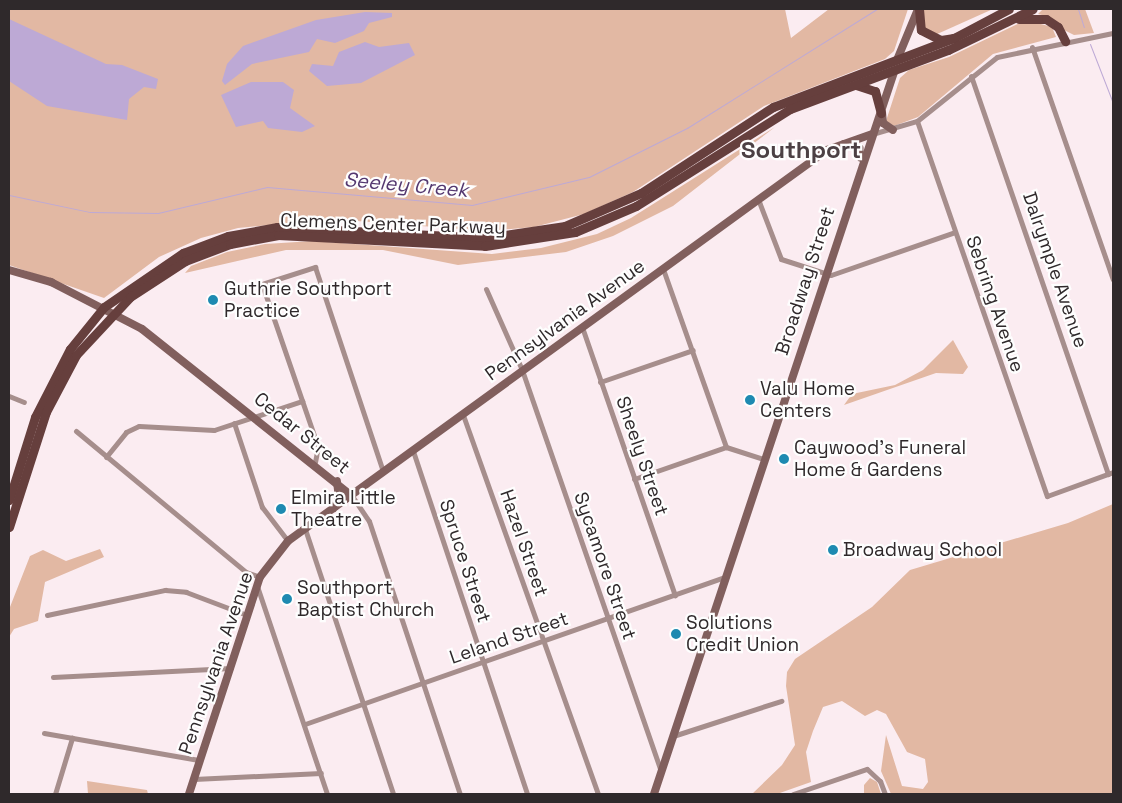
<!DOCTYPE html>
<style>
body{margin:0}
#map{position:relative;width:1122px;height:803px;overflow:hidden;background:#fbecf1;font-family:"Space Grotesk",sans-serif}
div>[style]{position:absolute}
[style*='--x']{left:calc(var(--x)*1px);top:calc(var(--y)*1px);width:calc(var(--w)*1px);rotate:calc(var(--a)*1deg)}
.green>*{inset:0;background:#e2b8a3}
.water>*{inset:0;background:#bda9d5}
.stream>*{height:1px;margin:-0.5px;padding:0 0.5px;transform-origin:0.5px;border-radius:0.5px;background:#bda9d5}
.street>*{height:5px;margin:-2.5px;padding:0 2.5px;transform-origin:2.5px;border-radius:2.5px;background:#a68e8c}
.secondary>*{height:8px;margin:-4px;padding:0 4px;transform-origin:4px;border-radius:4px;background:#815f5d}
.primary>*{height:9px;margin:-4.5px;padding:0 4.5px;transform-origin:4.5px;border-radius:4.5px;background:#663f3d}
.dots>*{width:14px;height:14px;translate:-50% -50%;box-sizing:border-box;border:2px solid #fefefe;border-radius:50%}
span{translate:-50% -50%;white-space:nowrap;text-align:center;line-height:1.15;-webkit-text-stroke:4.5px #fefefe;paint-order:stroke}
.street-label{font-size:19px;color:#2f292b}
.poi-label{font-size:19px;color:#2f292b}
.left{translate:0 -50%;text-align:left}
.water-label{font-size:20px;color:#543870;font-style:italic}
.district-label{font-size:24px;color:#4c4044;font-weight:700}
.frame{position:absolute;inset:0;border:10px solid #2f292b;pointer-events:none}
</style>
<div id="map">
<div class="green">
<i style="clip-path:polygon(9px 9px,785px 9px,791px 38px,829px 9px,908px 9px,894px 51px,885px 59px,764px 106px,633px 192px,584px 214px,534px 227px,486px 231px,331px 219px,238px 228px,201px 238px,159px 257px,104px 298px,9px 265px)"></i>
<i style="clip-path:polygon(924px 9px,993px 9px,935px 35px,926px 31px,921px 20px)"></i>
<i style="clip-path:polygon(1043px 9px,1085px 9px,1094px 33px,1074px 35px,1064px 30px,1050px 17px,1038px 14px)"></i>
<i style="clip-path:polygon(1026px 20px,1052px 27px,1056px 37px,993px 54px,918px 117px,894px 126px,886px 121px,900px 78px,909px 70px,949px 57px)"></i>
<i style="clip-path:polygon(775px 127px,673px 206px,613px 236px,566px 252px,458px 265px,383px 250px,286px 250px,185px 273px,191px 266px,227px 252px,265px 244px,313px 241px,492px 254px,541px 248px,597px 234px,631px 218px)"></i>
<i style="clip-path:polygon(953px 340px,968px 367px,963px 374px,936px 373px,844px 405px,852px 394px,895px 385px,923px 370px)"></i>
<i style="clip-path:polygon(1113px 504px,1113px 794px,891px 794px,881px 771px,886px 735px,902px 786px,923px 789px,928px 782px,925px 759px,907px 752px,886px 714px,877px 710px,865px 716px,842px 701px,823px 707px,813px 731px,806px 752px,811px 782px,777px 794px,752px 794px,782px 765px,795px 745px,786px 686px,787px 672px,795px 659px,872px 607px,910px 570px,1068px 523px)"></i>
<i style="clip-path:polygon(100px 549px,104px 557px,45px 582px,38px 621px,14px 629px,9px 637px,10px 607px,30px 556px,43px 550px,66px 561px)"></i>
<i style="clip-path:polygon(870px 778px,877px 782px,881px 794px,864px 794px,864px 785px)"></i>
<i style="clip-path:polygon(87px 781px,147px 790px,148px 794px,88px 794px)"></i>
</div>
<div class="water">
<i style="clip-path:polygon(365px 12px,392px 13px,392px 17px,369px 23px,364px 31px,335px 43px,317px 39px,309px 52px,252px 64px,225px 85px,222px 81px,227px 64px,243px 46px,316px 20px)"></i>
<i style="clip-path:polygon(9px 19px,106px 64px,122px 65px,158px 79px,156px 89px,144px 87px,129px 99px,127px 120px,47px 106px,9px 81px)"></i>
<i style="clip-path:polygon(365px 42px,379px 47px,409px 43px,415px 55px,361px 83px,327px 86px,309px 71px,312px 64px,333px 66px,339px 52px)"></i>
<i style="clip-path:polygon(251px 82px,283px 82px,294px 90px,290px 108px,315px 126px,302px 132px,268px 128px,263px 121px,236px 127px,221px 95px)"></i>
</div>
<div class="stream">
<i style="--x:1078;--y:9;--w:19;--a:72"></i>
<i style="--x:1090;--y:44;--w:63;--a:68.7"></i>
<i style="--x:9;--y:195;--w:83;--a:11.9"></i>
<i style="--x:90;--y:212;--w:68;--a:0.8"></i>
<i style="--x:158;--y:213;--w:112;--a:-13.4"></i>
<i style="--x:267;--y:187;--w:206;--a:5"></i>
<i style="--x:472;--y:205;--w:120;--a:-13.5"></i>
<i style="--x:589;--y:177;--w:110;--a:-26.6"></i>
<i style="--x:687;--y:128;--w:224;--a:-32.1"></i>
</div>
<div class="street">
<i style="--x:1032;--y:47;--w:246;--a:70.8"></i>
<i style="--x:971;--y:76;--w:421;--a:71"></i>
<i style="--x:917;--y:121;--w:397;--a:70.9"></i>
<i style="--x:1047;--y:496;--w:70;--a:-20"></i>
<i style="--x:872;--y:134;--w:47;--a:-16.1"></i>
<i style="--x:917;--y:121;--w:102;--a:-38.7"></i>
<i style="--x:997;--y:57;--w:118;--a:-11.7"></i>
<i style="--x:758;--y:199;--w:64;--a:69"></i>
<i style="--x:781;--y:259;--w:52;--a:17.7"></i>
<i style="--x:831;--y:275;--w:131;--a:-19.1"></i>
<i style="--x:663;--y:269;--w:189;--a:70.5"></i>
<i style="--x:726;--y:447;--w:38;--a:18"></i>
<i style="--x:486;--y:289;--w:89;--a:66"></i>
<i style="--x:522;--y:370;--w:425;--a:70.9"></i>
<i style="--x:582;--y:327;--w:284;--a:70.9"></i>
<i style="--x:600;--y:382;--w:98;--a:-19"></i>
<i style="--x:9;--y:396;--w:16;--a:22"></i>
<i style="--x:463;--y:415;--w:402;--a:70.4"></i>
<i style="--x:234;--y:423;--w:89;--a:71.6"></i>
<i style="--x:262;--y:507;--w:43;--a:52.6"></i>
<i style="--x:76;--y:431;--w:221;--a:39.7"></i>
<i style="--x:246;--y:572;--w:15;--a:20"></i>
<i style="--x:413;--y:451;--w:361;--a:71.6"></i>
<i style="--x:106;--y:457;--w:32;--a:-51"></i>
<i style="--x:126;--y:432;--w:14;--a:-25"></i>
<i style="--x:139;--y:426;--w:75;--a:3.1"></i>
<i style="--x:214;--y:430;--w:93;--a:-18.2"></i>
<i style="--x:315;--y:462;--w:15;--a:-79"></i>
<i style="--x:318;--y:447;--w:172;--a:-109"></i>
<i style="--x:262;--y:284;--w:56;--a:-17.8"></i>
<i style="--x:315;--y:267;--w:216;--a:71.6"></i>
<i style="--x:634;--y:479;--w:97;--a:-19.2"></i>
<i style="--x:352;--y:496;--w:30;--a:56"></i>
<i style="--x:369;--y:521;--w:288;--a:71.6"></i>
<i style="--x:305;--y:529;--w:279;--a:71.6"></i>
<i style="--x:257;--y:586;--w:219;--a:71.4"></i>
<i style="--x:47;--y:615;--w:121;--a:-12"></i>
<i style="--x:165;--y:590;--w:21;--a:5"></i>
<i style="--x:186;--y:592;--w:65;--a:20.7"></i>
<i style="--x:53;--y:677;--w:178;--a:-2.9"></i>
<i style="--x:305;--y:724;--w:442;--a:-19.3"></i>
<i style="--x:44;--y:733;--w:157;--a:9.9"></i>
<i style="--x:673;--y:736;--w:114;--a:-18"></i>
<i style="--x:194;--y:779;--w:127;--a:-2.7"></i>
<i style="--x:55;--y:794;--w:59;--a:-73.1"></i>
<i style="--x:793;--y:794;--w:78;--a:-18.7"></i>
<i style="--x:867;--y:769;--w:18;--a:43"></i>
<i style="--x:880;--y:781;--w:14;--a:69"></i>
</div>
<div class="secondary">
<i style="--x:897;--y:60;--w:55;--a:-67.6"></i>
<i style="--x:882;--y:112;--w:11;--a:85"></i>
<i style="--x:883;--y:123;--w:12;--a:35"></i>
<i style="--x:844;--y:144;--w:16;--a:15"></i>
<i style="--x:859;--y:148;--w:10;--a:79"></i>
<i style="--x:9;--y:270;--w:44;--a:15.9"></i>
<i style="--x:51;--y:282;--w:102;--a:27.3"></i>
<i style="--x:142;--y:329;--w:268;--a:38.5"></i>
<i style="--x:334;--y:508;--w:11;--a:-63"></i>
<i style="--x:339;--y:498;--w:17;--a:-97"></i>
<i style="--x:189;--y:794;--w:228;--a:-71.9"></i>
<i style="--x:260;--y:577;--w:46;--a:-52.1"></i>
<i style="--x:288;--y:541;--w:666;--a:-35.96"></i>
<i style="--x:827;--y:150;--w:48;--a:-19.6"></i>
<i style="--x:654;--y:794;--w:761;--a:-71.61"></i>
</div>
<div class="primary">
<i style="--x:919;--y:9;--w:21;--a:85"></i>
<i style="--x:921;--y:30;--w:22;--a:27"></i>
<i style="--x:941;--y:40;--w:13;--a:-9"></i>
<i style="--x:954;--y:38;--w:62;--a:-27.8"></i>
<i style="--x:1019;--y:19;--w:27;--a:0"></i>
<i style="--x:1046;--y:19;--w:14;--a:34"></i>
<i style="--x:1058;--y:27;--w:16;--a:63"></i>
<i style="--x:856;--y:85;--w:20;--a:18"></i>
<i style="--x:875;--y:91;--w:23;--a:75"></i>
<i style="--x:9;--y:500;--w:87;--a:-72.6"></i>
<i style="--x:35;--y:417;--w:76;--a:-62.8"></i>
<i style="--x:70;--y:349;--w:54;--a:-51"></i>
<i style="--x:104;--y:307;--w:96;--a:-34.4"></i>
<i style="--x:183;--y:253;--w:48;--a:-20.7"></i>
<i style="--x:228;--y:236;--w:50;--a:-10.4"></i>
<i style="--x:277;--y:227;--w:207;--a:3"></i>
<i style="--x:484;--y:238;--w:82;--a:-8.4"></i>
<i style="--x:565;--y:226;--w:83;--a:-23.5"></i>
<i style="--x:641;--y:193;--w:158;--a:-33.1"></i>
<i style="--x:773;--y:107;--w:194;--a:-20.9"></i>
<i style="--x:9;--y:527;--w:121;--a:-72.2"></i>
<i style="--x:46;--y:412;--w:64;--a:-62.2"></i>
<i style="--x:76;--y:355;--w:79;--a:-47"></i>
<i style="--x:130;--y:297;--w:66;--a:-33.2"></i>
<i style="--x:185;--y:261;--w:48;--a:-20.7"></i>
<i style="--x:230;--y:244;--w:49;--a:-10.6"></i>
<i style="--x:278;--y:235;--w:207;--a:3"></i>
<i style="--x:485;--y:246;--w:91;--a:-8.8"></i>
<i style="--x:575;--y:232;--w:66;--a:-23.1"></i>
<i style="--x:636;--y:206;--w:182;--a:-32.2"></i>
<i style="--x:790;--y:109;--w:169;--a:-20.5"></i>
<i style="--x:948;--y:50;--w:94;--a:-25.8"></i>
</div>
<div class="dots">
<i style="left:213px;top:300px;background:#1e8ab1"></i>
<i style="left:750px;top:400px;background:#1e8ab1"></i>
<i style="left:784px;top:459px;background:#1e8ab1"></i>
<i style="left:281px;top:509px;background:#1e8ab1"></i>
<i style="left:833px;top:550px;background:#1e8ab1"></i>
<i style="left:287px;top:599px;background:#1e8ab1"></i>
<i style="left:676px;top:634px;background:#1e8ab1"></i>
</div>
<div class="street-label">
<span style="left:393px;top:224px;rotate:2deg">Clemens Center Parkway</span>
<span style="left:1055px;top:270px;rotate:71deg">Dalrymple Avenue</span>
<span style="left:805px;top:281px;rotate:-72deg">Broadway Street</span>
<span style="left:995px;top:304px;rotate:71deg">Sebring Avenue</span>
<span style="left:565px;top:320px;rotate:-36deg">Pennsylvania Avenue</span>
<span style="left:302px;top:433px;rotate:39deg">Cedar Street</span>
<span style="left:642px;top:456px;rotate:71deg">Sheely Street</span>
<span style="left:524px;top:543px;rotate:71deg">Hazel Street</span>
<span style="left:465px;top:561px;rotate:72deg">Spruce Street</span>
<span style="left:605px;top:566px;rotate:71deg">Sycamore Street</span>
<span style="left:509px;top:638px;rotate:-19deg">Leland Street</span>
<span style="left:216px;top:663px;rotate:-71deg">Pennsylvania Avenue</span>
</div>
<div class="poi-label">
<span class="left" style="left:224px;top:300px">Guthrie Southport<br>Practice</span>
<span class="left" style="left:760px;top:400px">Valu Home<br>Centers</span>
<span class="left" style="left:794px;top:459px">Caywood's Funeral<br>Home &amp; Gardens</span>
<span class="left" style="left:291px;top:509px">Elmira Little<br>Theatre</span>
<span class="left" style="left:843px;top:550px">Broadway School</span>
<span class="left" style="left:297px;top:599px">Southport<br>Baptist Church</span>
<span class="left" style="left:686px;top:634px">Solutions<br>Credit Union</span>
</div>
<div class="water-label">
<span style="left:406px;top:185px;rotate:5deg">Seeley Creek</span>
</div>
<div class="district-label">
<span style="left:801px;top:150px">Southport</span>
</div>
<div class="frame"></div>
</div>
